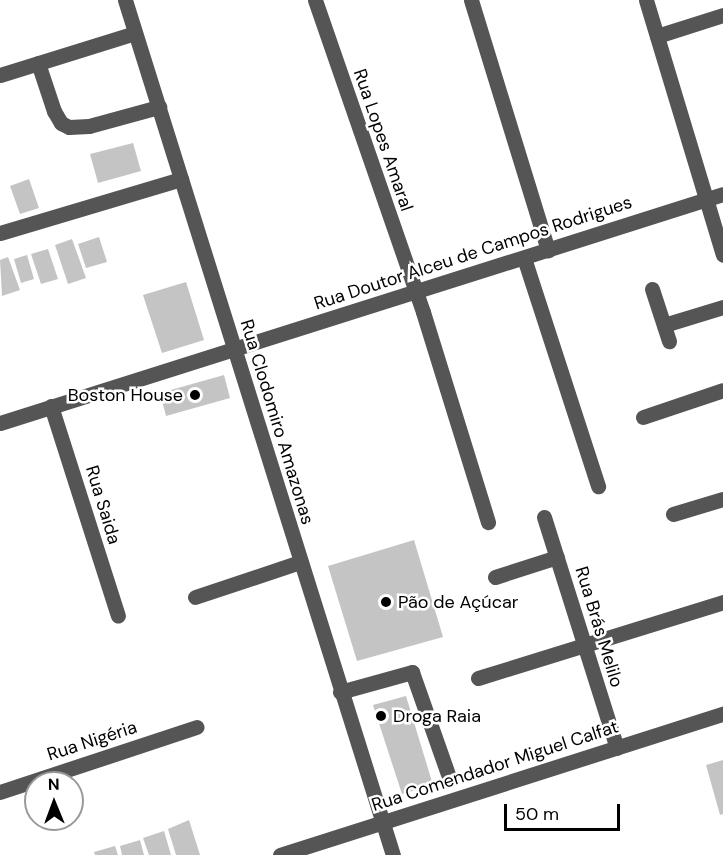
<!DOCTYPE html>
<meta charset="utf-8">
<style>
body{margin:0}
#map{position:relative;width:723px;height:855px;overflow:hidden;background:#fff;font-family:"DM Sans",sans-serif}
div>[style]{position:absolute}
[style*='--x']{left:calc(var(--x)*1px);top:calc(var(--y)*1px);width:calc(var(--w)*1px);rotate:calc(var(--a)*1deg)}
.building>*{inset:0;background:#c4c4c4}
.minor>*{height:15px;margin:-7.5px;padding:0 7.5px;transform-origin:7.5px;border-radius:7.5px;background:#555}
.dots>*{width:16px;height:16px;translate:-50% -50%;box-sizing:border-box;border:3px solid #fff;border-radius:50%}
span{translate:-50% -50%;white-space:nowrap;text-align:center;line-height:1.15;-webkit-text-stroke:5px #fff;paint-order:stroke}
.street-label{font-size:18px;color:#000}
.poi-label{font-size:18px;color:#000}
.right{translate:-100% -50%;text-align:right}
.left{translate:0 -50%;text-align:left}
.north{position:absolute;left:24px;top:771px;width:60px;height:60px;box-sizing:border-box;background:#fff;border:2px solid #999;border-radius:50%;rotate:359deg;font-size:16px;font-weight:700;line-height:24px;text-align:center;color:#000}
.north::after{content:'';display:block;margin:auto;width:21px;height:27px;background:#000;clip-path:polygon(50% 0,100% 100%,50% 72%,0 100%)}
.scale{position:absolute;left:504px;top:804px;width:116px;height:27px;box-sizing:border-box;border:3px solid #000;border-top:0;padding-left:8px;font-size:18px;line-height:21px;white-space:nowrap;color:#000;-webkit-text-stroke:4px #fff;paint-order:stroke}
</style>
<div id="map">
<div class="building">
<i style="clip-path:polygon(133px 143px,141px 171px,98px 183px,90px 154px)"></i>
<i style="clip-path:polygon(29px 179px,39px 208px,20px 214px,10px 186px)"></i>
<i style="clip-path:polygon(99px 237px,107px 262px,86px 268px,78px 244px)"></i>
<i style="clip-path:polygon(72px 239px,86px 278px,68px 284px,55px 245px)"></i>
<i style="clip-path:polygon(48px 249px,58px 279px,41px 284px,31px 254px)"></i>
<i style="clip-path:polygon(27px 255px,34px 279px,21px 283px,14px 259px)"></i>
<i style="clip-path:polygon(8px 257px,20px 290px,2px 296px,0 260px)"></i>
<i style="clip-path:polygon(186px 282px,204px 340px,162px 353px,143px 295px)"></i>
<i style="clip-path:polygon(224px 375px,230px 398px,166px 416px,160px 393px)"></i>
<i style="clip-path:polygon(414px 540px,443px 637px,357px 661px,328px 566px)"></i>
<i style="clip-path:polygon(406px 696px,433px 785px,402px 794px,373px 705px)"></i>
<i style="clip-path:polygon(723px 760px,723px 814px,720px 815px,706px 765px)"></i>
<i style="clip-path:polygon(189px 820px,200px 855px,176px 855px,168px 829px)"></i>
<i style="clip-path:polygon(164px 831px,171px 855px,149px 855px,143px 838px)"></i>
<i style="clip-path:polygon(140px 840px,144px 855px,122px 855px,120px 846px)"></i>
<i style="clip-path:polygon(115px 846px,118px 855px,95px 855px,94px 852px)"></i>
</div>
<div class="minor">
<i style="--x:125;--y:0;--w:896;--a:72.6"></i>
<i style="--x:315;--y:0;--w:330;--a:70.9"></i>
<i style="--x:423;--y:312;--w:220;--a:72.8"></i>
<i style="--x:471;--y:0;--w:262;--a:72.9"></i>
<i style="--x:646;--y:0;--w:266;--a:73.2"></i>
<i style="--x:657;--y:36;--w:69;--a:-17.7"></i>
<i style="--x:38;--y:63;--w:51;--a:71.6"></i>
<i style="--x:54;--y:111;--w:14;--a:60"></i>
<i style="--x:61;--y:123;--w:9;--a:27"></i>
<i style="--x:69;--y:127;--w:20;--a:-3"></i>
<i style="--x:89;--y:126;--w:73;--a:-15.2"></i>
<i style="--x:0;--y:75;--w:141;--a:-17.3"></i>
<i style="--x:0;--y:233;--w:189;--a:-16.6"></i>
<i style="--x:524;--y:258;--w:240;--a:72"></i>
<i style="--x:652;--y:289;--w:55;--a:71.9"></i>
<i style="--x:664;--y:325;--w:62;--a:-17"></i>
<i style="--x:51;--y:406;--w:220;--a:72.3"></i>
<i style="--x:643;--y:417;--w:84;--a:-18.6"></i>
<i style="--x:0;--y:423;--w:758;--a:-17.57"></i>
<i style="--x:673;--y:514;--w:52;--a:-16.7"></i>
<i style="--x:544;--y:517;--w:242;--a:72.5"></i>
<i style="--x:495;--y:577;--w:65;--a:-17.9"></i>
<i style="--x:195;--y:597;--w:111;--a:-18.4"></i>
<i style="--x:478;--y:678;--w:257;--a:-17.2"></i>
<i style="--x:340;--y:692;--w:75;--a:-15.5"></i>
<i style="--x:412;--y:672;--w:108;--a:70.6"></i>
<i style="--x:0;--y:792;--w:207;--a:-18.3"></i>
<i style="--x:280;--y:855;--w:465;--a:-17.7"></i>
</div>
<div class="dots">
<i style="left:195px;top:395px;background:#000"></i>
<i style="left:386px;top:602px;background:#000"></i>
<i style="left:381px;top:716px;background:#000"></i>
</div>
<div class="street-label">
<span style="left:383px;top:140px;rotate:71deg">Rua Lopes Amaral</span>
<span style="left:473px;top:253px;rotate:-18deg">Rua Doutor Alceu de Campos Rodrigues</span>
<span style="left:277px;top:422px;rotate:73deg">Rua Clodomiro Amazonas</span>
<span style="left:103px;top:505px;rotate:73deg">Rua Saida</span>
<span style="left:599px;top:627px;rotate:73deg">Rua Brás Melilo</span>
<span style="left:92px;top:741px;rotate:-18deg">Rua Nigéria</span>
<span style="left:495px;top:766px;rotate:-18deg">Rua Comendador Miguel Calfat</span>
</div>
<div class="poi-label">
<span class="right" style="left:183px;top:395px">Boston House</span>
<span class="left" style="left:398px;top:602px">Pão de Açúcar</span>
<span class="left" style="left:393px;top:716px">Droga Raia</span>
</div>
<div class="north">N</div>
<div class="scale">50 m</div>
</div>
